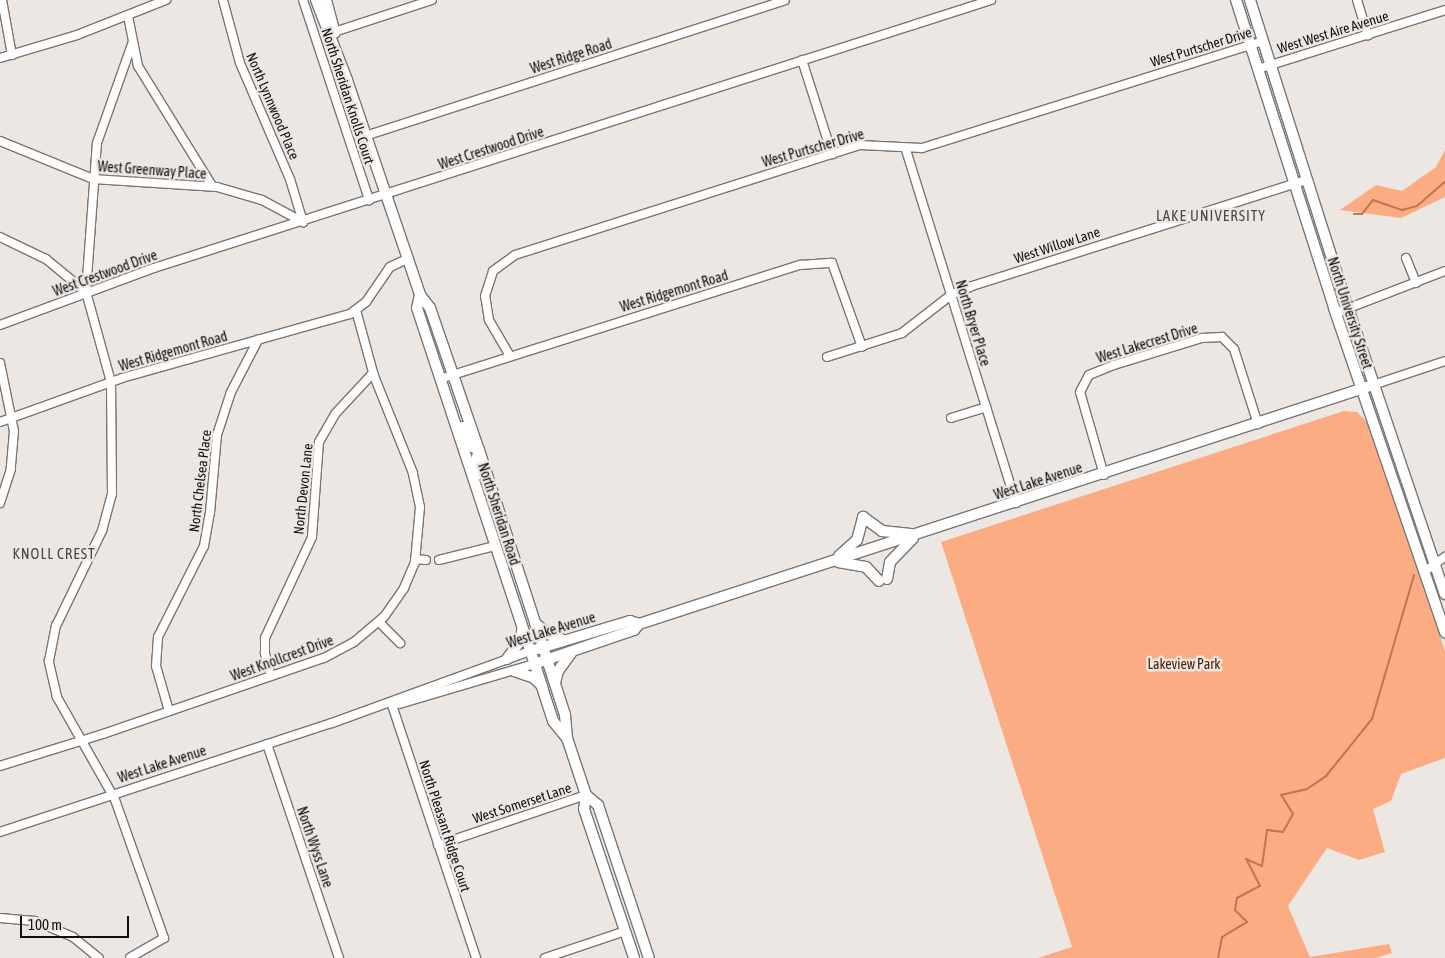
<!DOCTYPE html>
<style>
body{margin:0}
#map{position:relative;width:1445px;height:958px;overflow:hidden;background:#ede7e4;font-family:"Asap Condensed",sans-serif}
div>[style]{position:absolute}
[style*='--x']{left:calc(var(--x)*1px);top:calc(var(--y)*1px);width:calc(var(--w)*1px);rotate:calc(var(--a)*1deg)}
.green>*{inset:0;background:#fbac82}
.stream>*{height:2px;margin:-1px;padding:0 1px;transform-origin:1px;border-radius:1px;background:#c0754b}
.roads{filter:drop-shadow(1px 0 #7a7572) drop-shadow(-1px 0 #7a7572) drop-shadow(0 1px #7a7572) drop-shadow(0 -1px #7a7572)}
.minor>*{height:8px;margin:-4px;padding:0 4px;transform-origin:4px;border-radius:4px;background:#fff}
.major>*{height:10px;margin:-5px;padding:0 5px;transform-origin:5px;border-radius:5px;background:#fff}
span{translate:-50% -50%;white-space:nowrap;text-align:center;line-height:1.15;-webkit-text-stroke:5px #ede7e4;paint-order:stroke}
.street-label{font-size:14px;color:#12100f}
.park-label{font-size:14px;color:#522101}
.neighbourhood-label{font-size:15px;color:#4d4745;letter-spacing:1px}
.scale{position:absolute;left:20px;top:916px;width:109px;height:22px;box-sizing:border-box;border:2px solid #12100f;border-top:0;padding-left:6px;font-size:15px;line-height:18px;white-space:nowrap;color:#12100f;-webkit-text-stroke:4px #ede7e4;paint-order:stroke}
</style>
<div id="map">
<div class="green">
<i style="clip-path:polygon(1445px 150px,1445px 197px,1401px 218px,1340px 210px,1376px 185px,1402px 191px,1436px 167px)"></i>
<i style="clip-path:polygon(1344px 411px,1357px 412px,1367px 422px,1445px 651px,1445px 758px,1401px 774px,1391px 801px,1373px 809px,1385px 852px,1359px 860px,1327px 848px,1288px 906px,1310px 957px,1389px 944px,1392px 953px,1376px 958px,1038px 958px,1072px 947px,941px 542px)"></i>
</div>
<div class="stream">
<i style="--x:1354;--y:214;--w:8;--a:0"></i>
<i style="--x:1362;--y:214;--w:18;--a:-52"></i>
<i style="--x:1373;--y:200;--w:31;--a:19"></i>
<i style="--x:1402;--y:210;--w:16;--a:-15"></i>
<i style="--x:1417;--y:206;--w:37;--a:-41"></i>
<i style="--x:1218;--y:958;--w:21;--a:-79"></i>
<i style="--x:1222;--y:937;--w:29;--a:-31"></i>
<i style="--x:1247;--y:922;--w:17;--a:-135"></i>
<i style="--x:1235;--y:910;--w:12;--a:-81"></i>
<i style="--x:1237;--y:898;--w:26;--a:-28"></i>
<i style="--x:1260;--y:886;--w:30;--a:-117"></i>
<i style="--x:1246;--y:859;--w:17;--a:24"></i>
<i style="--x:1262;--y:866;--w:36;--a:-82"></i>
<i style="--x:1267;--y:830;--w:16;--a:7"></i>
<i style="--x:1283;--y:832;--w:21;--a:-61"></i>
<i style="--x:1293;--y:814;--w:22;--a:-122"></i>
<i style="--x:1281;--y:795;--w:27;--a:-13"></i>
<i style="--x:1307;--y:789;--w:23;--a:-34"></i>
<i style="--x:1326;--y:776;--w:73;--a:-51.1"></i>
<i style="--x:1372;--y:719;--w:150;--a:-73.7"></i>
</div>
<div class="roads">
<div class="minor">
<i style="--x:2;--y:0;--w:56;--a:79.7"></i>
<i style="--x:223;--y:0;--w:65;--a:74.9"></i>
<i style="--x:240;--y:63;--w:126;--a:66.7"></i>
<i style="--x:290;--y:179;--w:45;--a:73.2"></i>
<i style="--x:303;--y:0;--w:211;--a:71.7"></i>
<i style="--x:1357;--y:0;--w:37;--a:73"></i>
<i style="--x:128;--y:16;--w:51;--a:78.7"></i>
<i style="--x:138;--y:66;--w:141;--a:58.3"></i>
<i style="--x:331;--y:33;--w:106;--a:-18.1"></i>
<i style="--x:0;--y:58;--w:80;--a:-16.6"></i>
<i style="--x:77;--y:35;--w:96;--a:-21.5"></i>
<i style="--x:802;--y:60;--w:99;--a:72.3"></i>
<i style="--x:1258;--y:69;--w:196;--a:-17.5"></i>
<i style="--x:365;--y:136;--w:441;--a:-17.9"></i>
<i style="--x:0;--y:141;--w:100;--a:22.2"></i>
<i style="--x:93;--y:179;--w:124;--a:3.7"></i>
<i style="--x:217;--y:187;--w:47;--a:16.1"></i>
<i style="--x:262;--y:200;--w:47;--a:28.2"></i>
<i style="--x:906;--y:150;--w:370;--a:72.7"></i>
<i style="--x:0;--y:237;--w:51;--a:25.6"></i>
<i style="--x:46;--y:259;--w:52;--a:39.5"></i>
<i style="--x:1406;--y:258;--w:27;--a:68"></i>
<i style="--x:1336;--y:313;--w:117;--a:-21.1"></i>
<i style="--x:0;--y:325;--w:164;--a:-20.3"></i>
<i style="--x:154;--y:268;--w:879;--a:-17.75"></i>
<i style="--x:510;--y:356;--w:42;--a:-120.3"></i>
<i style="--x:489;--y:320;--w:24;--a:-99"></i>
<i style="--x:485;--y:296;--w:26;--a:-72"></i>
<i style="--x:493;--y:271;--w:27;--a:-36"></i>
<i style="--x:515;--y:255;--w:362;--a:-17.7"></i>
<i style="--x:860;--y:145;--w:62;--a:2.8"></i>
<i style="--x:922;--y:148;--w:357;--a:-17.4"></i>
<i style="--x:827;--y:357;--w:79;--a:-17.7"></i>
<i style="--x:902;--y:333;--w:62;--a:-37.8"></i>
<i style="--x:951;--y:295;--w:23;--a:-23"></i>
<i style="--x:972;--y:286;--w:351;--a:-17.6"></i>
<i style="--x:0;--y:363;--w:69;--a:78.4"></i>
<i style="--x:14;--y:431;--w:38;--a:95"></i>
<i style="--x:11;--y:469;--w:36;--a:108"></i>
<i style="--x:440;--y:379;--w:378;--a:-17.6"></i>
<i style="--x:800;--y:265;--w:32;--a:-4"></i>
<i style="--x:832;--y:263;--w:89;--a:70.3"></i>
<i style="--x:1373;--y:385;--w:76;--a:-18.4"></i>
<i style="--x:951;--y:418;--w:37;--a:-17"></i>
<i style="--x:0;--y:422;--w:130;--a:-19.8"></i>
<i style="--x:122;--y:378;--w:237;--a:-15.7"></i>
<i style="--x:350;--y:314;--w:20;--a:-37"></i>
<i style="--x:366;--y:302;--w:42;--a:-55.6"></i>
<i style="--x:390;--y:267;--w:19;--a:-25"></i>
<i style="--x:1104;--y:475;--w:86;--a:-106.1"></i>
<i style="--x:1080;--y:392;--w:19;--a:-62"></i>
<i style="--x:1089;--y:375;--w:27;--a:-22"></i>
<i style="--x:1114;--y:365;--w:92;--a:-17.1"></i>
<i style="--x:1202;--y:338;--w:20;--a:-3"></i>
<i style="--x:1222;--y:337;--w:17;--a:45"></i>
<i style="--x:1234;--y:349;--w:79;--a:72.3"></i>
<i style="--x:415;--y:559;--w:11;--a:5"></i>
<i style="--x:439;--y:560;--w:58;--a:-14"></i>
<i style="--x:1424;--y:572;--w:26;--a:-36"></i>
<i style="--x:379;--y:622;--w:30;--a:45"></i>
<i style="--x:271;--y:676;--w:24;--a:-105"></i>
<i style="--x:265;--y:653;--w:15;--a:-90"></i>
<i style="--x:265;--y:638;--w:111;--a:-65"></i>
<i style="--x:312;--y:537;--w:95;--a:-85.8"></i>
<i style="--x:319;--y:442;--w:32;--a:-60"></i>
<i style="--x:335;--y:414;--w:56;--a:-47.2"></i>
<i style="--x:391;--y:702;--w:270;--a:71.6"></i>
<i style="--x:399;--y:704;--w:141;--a:-16.5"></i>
<i style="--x:169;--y:711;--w:47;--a:-106.1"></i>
<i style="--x:156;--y:666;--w:29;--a:-86"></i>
<i style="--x:158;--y:637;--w:102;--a:-63.2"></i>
<i style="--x:204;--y:546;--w:34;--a:-80"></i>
<i style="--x:210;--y:513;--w:78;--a:-84.9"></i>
<i style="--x:217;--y:435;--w:45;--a:-72"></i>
<i style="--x:231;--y:392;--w:59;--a:-62.6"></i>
<i style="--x:267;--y:744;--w:226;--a:71.4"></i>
<i style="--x:0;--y:766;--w:108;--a:-17.3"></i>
<i style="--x:103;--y:734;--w:234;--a:-19"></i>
<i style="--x:324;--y:658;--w:34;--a:-28"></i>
<i style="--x:354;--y:642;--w:39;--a:-40"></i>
<i style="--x:384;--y:617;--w:35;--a:-55"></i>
<i style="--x:404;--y:588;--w:28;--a:-67"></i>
<i style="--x:415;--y:562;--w:55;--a:-84.8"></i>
<i style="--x:420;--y:507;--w:35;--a:-102"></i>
<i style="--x:413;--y:473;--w:105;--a:-111.9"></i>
<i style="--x:374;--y:376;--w:68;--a:-105.3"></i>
<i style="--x:112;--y:794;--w:112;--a:-119.6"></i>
<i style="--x:57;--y:697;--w:37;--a:-103"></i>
<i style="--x:49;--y:661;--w:36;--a:-79"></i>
<i style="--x:56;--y:626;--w:106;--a:-64.2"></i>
<i style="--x:102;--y:531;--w:38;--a:-75"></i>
<i style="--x:112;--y:494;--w:112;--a:-90.5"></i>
<i style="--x:111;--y:382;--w:93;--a:-105.5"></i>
<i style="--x:86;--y:292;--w:149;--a:-85.8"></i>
<i style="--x:97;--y:143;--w:105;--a:-70.5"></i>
<i style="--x:113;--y:794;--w:153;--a:70.5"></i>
<i style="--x:164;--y:938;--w:39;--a:150"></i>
<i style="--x:0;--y:832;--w:349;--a:-18.2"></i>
<i style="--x:332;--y:723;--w:211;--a:-20"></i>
<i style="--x:438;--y:845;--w:156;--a:-18.7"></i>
<i style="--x:0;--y:918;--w:35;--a:5"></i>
<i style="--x:35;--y:921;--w:41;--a:22.8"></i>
<i style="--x:73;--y:937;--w:33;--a:39"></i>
<i style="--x:545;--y:958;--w:84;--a:-18.6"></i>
</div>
<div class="major">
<i style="--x:316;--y:0;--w:86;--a:68.8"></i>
<i style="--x:347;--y:80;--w:227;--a:71.2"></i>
<i style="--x:420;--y:295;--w:16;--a:52"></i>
<i style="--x:430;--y:308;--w:150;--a:71"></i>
<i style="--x:479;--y:450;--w:279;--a:72"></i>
<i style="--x:565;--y:715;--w:23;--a:85"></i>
<i style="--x:567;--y:738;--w:60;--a:71.6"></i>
<i style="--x:586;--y:795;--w:14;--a:98"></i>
<i style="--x:584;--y:809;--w:157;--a:71.4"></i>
<i style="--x:326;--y:0;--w:34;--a:75"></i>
<i style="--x:1236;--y:0;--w:323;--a:72.3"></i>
<i style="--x:1334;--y:308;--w:343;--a:71.1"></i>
<i style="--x:1250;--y:0;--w:320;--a:72.4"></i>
<i style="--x:1347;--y:305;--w:305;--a:71.3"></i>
<i style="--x:420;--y:295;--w:13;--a:103"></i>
<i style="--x:417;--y:308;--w:399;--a:71.7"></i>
<i style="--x:542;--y:687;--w:36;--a:72"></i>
<i style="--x:553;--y:721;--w:22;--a:51"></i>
<i style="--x:462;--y:427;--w:21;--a:67"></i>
<i style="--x:470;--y:446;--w:10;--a:24"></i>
<i style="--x:479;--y:450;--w:15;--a:106"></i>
<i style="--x:475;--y:464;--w:11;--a:75"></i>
<i style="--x:863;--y:517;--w:24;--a:36"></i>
<i style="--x:882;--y:531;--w:29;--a:6"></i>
<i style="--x:839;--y:556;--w:24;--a:-42"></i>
<i style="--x:857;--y:540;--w:24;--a:-75"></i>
<i style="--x:838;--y:562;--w:28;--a:10"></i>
<i style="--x:866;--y:567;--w:19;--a:47"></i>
<i style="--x:887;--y:579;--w:17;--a:-80"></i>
<i style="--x:890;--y:562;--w:33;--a:-46"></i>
<i style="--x:535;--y:623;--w:17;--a:40"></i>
<i style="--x:548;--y:634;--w:17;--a:21"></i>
<i style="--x:537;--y:649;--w:97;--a:-16.8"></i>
<i style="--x:630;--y:621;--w:9;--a:18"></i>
<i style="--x:507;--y:659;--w:24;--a:-54"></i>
<i style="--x:521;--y:640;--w:10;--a:-84"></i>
<i style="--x:534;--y:664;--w:106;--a:-18.8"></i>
<i style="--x:634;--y:630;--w:8;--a:-50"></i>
<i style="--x:639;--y:624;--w:772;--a:-18.04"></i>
<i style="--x:514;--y:671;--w:21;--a:19"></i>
<i style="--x:534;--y:678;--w:10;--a:45"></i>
<i style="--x:555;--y:683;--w:12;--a:-76"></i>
<i style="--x:558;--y:671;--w:22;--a:-54"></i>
<i style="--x:586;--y:795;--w:16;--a:40"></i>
<i style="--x:598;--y:805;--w:161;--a:71.6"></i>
</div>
</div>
<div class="street-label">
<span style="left:1333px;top:32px;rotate:-17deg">West West Aire Avenue</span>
<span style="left:1201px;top:47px;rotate:-17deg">West Purtscher Drive</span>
<span style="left:571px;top:56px;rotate:-18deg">West Ridge Road</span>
<span style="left:348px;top:96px;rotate:72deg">North Sheridan Knolls Court</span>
<span style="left:273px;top:106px;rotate:67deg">North Lynnwood Place</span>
<span style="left:491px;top:148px;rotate:-18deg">West Crestwood Drive</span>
<span style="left:813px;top:148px;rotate:-16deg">West Purtscher Drive</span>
<span style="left:152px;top:170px;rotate:4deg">West Greenway Place</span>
<span style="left:1057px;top:245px;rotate:-18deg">West Willow Lane</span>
<span style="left:105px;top:273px;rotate:-20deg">West Crestwood Drive</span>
<span style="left:674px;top:291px;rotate:-17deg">West Ridgemont Road</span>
<span style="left:1350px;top:313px;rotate:72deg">North University Street</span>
<span style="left:973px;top:323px;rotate:73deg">North Bryer Place</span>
<span style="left:1147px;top:343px;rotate:-17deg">West Lakecrest Drive</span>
<span style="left:173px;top:351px;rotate:-16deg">West Ridgemont Road</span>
<span style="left:200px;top:481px;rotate:-83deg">North Chelsea Place</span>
<span style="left:1038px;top:481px;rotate:-18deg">West Lake Avenue</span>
<span style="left:303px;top:489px;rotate:-84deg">North Devon Lane</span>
<span style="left:499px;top:514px;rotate:72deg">North Sheridan Road</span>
<span style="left:551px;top:630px;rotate:-17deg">West Lake Avenue</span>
<span style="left:282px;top:658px;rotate:-20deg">West Knollcrest Drive</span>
<span style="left:162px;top:764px;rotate:-18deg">West Lake Avenue</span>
<span style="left:522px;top:803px;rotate:-18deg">West Somerset Lane</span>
<span style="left:445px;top:826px;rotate:72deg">North Pleasant Ridge Court</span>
<span style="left:315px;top:847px;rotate:71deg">North Wyss Lane</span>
</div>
<div class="park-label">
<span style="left:1184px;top:664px">Lakeview Park</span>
</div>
<div class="neighbourhood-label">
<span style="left:1211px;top:216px">LAKE UNIVERSITY</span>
<span style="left:54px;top:554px">KNOLL CREST</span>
</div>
<div class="scale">100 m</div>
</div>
